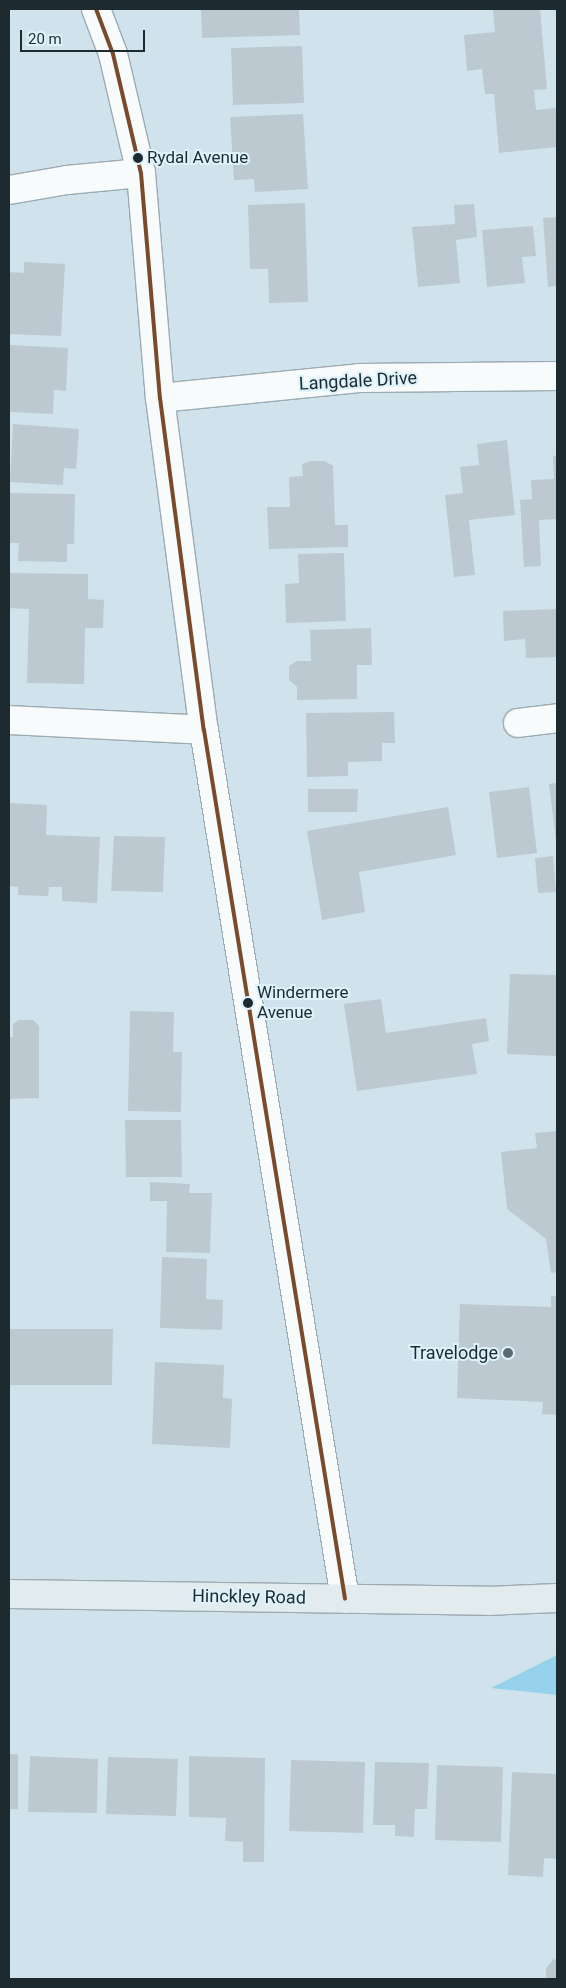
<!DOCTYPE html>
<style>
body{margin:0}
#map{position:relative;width:566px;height:1988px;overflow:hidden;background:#d0e3ec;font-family:Roboto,sans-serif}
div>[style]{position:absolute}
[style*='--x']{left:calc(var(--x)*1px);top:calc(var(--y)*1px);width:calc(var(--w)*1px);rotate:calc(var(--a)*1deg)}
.green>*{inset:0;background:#96d2eb}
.building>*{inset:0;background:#bcc9d1}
.roads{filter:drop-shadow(1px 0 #9caab1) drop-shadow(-1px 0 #9caab1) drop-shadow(0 1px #9caab1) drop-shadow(0 -1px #9caab1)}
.minor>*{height:28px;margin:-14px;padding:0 14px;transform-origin:14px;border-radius:14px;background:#f8fbfc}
.primary>*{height:28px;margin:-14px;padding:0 14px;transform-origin:14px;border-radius:14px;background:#e2ecee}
.bus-1>*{height:4px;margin:-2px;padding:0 2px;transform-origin:2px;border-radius:2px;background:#7a4b2a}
.dots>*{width:14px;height:14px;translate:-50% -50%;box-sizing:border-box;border:2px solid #ddf2fb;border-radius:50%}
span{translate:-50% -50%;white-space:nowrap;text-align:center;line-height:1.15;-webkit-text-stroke:4px #ddf2fb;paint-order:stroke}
.bus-label{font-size:17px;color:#1d2b30}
.left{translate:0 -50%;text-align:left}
.street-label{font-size:18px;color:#1d2b30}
.poi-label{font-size:18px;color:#1d2b30}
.right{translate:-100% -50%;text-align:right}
.frame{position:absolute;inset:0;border:10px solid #1d2b30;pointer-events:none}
.scale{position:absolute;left:20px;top:30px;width:125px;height:22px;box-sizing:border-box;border:2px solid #1d2b30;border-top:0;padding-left:6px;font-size:15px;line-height:18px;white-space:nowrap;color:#1d2b30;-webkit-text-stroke:4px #ddf2fb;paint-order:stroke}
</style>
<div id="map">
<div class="green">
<i style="clip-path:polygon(557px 1655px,557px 1695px,491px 1688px)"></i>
</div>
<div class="building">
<i style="clip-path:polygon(201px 9px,299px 9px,300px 35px,202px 38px)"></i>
<i style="clip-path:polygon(493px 9px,540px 9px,547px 89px,534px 90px,536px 110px,557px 108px,557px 147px,499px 153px,494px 94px,485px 94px,482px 69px,467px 71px,464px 35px,495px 32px)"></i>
<i style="clip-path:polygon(302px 46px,304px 103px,233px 105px,231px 48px)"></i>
<i style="clip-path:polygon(303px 114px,308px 189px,255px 192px,254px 179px,234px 180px,230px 117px)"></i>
<i style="clip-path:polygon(305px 203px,308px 302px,269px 303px,268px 269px,250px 269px,248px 205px)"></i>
<i style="clip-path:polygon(474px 204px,477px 237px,456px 240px,460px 283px,418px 287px,412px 227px,455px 224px,454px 205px)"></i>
<i style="clip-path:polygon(557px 217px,557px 286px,548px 287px,543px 218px)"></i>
<i style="clip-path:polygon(533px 226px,536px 256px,522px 257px,525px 283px,487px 287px,482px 230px)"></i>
<i style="clip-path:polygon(24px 262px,65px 264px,61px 336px,9px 334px,9px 272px,24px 273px)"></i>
<i style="clip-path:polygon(10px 345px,68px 348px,66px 391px,54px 390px,53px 414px,9px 412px)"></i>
<i style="clip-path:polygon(13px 424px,79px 429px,76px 469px,64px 468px,63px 485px,10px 482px)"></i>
<i style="clip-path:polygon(507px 440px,515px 515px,469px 520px,475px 575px,454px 577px,445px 495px,463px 493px,460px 467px,479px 465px,477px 444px)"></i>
<i style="clip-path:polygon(557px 455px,557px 519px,539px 520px,541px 566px,524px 567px,520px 500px,532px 499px,531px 480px,554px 479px,553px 456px)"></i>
<i style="clip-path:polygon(310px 461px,325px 461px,333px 466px,335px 525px,348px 525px,348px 547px,269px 549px,267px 507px,290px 507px,289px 477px,303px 476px,302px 464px)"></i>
<i style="clip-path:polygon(9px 493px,75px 494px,74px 544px,67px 544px,67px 562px,18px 561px,19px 543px,9px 543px)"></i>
<i style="clip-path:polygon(344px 553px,346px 621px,286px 623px,285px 584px,299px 583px,298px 554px)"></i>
<i style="clip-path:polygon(9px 573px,88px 574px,88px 599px,104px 600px,103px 628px,85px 628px,84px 684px,27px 683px,29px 609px,9px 608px)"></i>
<i style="clip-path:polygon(557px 609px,557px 657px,526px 658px,525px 639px,504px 641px,503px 611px)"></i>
<i style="clip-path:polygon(371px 628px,372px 665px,357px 665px,357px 699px,297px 700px,297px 687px,289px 680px,289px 666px,297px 661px,311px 661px,310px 630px)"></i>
<i style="clip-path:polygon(394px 712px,395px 743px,382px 743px,382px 761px,348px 762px,348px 776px,307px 777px,306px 713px)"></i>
<i style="clip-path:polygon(557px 783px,557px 841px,556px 841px,549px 784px)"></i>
<i style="clip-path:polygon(529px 787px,537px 853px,497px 858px,489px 792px)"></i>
<i style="clip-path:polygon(308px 789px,358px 789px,357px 812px,308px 812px)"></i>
<i style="clip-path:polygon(9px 803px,47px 805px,46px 835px,100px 837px,97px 903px,62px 901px,62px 887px,49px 887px,48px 896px,18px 895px,18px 887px,9px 886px)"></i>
<i style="clip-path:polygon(448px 807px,456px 855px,359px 872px,365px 912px,322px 920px,307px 831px)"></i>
<i style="clip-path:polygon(114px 836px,165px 837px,163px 892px,111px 891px)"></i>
<i style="clip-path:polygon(553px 856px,556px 892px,538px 893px,535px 858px)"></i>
<i style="clip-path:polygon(510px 974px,557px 975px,557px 1056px,507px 1054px)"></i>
<i style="clip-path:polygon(381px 999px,386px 1033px,486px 1018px,489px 1041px,472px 1044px,477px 1074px,357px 1091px,344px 1004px)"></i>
<i style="clip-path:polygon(130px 1011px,174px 1012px,173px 1052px,182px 1052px,181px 1112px,128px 1111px)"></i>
<i style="clip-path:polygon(19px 1020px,33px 1020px,39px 1026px,39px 1098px,9px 1099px,9px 1037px,13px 1037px,13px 1024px)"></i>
<i style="clip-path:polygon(125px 1120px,181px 1120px,182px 1177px,126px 1177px)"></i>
<i style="clip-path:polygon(557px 1131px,557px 1272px,551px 1273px,546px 1239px,507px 1209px,501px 1152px,537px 1148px,535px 1133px)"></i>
<i style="clip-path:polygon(150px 1182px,190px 1184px,189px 1193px,212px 1193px,210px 1253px,166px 1252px,167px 1201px,150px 1201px)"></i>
<i style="clip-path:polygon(162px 1257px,207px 1259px,206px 1299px,223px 1300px,222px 1330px,160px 1328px)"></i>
<i style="clip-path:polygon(551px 1296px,557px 1296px,557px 1415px,542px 1414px,543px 1402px,457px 1398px,460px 1304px,551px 1307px)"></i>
<i style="clip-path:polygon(9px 1329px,113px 1329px,112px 1385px,9px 1385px)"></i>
<i style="clip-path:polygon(155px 1362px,224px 1365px,223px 1398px,232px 1399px,230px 1448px,152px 1444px)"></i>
<i style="clip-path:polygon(9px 1754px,18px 1754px,18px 1809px,9px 1809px)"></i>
<i style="clip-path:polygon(30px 1756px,98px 1759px,97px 1813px,28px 1812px)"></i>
<i style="clip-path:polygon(189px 1756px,265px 1758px,264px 1862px,243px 1862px,243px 1842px,225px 1841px,226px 1818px,189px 1817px)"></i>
<i style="clip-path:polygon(108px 1757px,178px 1759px,176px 1816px,106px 1814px)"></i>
<i style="clip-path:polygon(291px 1760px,365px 1762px,363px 1833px,289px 1831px)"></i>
<i style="clip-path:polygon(375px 1762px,429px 1763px,427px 1809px,415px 1809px,414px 1837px,395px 1836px,395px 1825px,373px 1825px)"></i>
<i style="clip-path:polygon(437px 1765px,503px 1767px,501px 1842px,435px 1840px)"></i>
<i style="clip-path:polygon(512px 1772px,557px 1774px,557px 1859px,544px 1858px,543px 1877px,508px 1875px)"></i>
<i style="clip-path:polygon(554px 1959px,557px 1960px,557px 1979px,546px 1979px,546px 1968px)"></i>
</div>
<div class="roads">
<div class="minor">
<i style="--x:96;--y:9;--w:48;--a:69.3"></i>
<i style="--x:113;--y:54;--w:122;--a:76.8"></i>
<i style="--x:141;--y:173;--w:226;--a:85.2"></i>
<i style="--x:160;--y:398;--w:335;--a:82.5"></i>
<i style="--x:204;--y:730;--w:880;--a:80.78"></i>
<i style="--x:9;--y:190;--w:59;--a:-9.8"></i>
<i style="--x:67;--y:180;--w:74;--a:-5.4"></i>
<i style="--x:160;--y:398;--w:200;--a:-5.7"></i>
<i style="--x:359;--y:378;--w:198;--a:-0.6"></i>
<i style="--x:9;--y:720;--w:195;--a:2.9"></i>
<i style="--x:518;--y:723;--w:39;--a:-7"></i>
</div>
<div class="primary">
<i style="--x:9;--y:1594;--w:480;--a:0.8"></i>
<i style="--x:489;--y:1601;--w:68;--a:-2.5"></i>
</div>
</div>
<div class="bus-1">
<i style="--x:96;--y:9;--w:48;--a:69.3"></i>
<i style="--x:113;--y:54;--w:122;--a:76.8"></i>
<i style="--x:141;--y:173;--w:226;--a:85.2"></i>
<i style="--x:160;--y:398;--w:335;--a:82.5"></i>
<i style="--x:204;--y:730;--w:880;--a:80.78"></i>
</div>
<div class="dots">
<i style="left:138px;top:158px;background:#1d2b30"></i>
<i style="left:248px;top:1003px;background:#1d2b30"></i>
<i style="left:508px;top:1353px;background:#5c6b72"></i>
</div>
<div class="bus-label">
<span class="left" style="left:147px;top:158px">Rydal Avenue</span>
<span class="left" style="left:257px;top:1003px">Windermere<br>Avenue</span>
</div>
<div class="street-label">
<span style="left:358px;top:381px;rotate:-3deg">Langdale Drive</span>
<span style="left:249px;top:1597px;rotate:1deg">Hinckley Road</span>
</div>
<div class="poi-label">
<span class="right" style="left:498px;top:1353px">Travelodge</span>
</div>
<div class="frame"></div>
<div class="scale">20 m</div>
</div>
